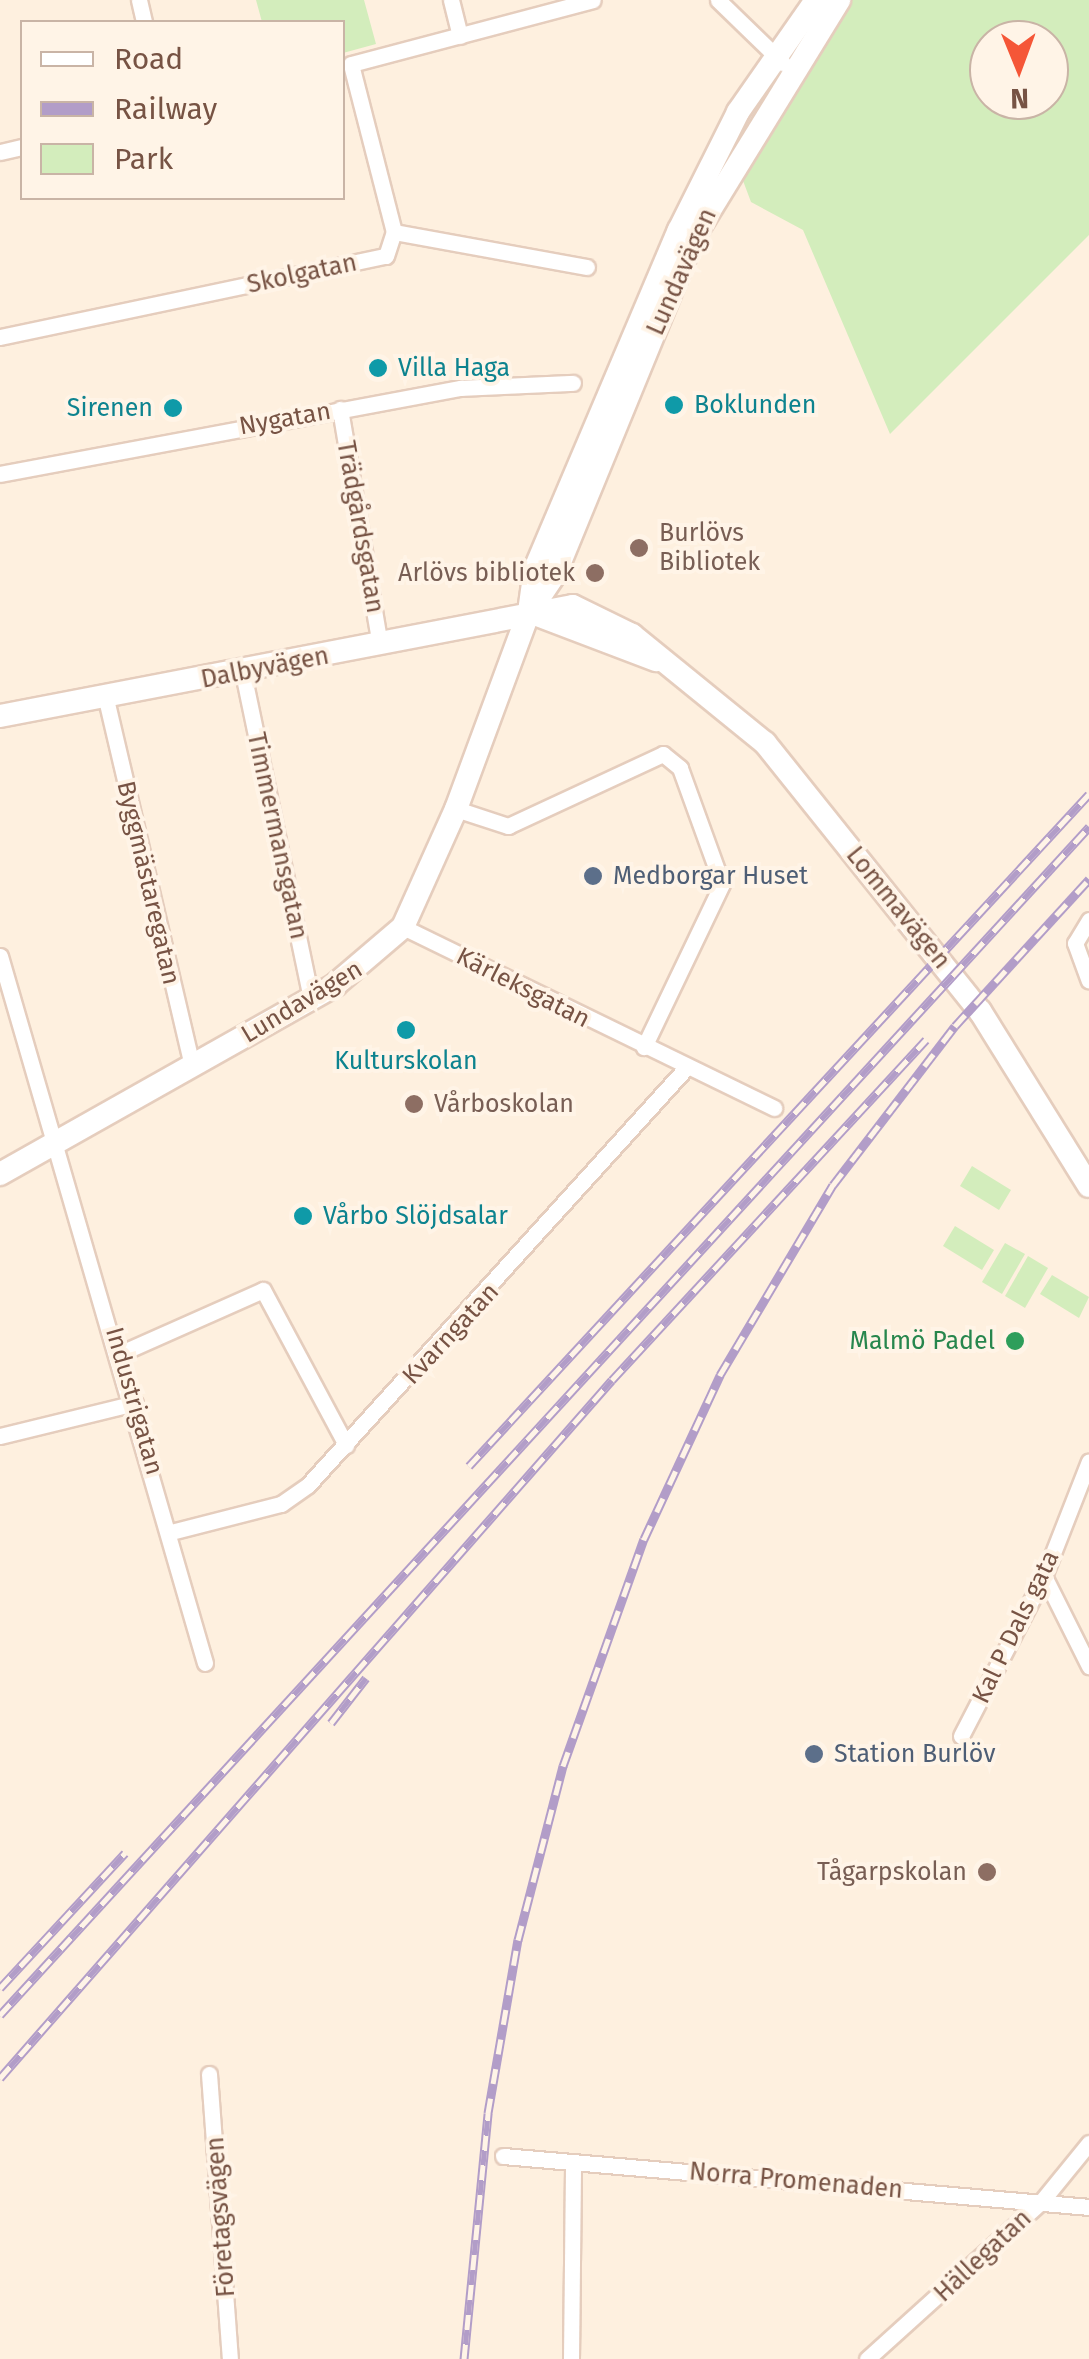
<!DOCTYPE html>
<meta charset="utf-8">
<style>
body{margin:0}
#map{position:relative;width:1089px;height:2359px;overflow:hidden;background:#fef0df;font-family:"Fira Sans",sans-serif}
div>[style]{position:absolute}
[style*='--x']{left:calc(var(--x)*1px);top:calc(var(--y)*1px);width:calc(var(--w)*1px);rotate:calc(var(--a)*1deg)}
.green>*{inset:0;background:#d3edbc}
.roads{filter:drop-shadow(2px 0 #e5cdbd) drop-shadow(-2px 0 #e5cdbd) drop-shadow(0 2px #e5cdbd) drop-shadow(0 -2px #e5cdbd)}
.street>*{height:15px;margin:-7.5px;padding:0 7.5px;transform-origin:7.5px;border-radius:7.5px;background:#fff}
.secondary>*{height:22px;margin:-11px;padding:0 11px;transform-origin:11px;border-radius:11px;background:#fff}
.rail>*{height:9px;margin-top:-4.5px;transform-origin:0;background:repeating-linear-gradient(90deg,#fff4e7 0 15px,#b29dc8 0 30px);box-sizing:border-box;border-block:2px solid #b29dc8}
.dots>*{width:28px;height:28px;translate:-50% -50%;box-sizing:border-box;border:5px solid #fff4e7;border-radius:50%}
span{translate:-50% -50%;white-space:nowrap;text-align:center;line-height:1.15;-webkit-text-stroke:8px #fff4e7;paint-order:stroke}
.street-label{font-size:25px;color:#775344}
.culture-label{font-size:25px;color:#0d838f}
.left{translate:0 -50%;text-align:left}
.right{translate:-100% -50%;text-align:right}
.education-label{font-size:25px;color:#785e54}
.service-label{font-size:25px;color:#4e5e75}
.leisure-label{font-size:25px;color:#27864d}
.legend{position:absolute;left:20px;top:20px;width:325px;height:180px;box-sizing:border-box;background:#fff4e7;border:2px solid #c9b4a6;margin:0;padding:12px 18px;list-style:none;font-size:30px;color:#775344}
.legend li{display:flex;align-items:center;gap:20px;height:50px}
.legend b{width:50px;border:2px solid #c9b4a6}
.north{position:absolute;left:969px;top:20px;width:100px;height:100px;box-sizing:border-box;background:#fff4e7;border:2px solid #c9b4a6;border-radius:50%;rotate:179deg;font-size:28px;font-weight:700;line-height:40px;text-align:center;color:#775344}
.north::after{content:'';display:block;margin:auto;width:35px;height:45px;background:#f55637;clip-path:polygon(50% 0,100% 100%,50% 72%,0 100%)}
</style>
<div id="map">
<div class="green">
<i style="clip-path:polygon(256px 0,364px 0,376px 44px,343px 53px,342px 22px,262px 22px)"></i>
<i style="clip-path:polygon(evenodd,845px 0,1089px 0,1089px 235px,890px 434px,803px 230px,751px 202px,739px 170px,845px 0,989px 40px,1049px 40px,1049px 100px,989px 100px,989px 40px)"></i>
<i style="clip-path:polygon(972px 1166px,1011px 1190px,999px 1210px,960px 1186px)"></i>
<i style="clip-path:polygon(955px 1226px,994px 1250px,982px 1270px,943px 1246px)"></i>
<i style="clip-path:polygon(1005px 1243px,1025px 1254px,1002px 1294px,982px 1282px)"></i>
<i style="clip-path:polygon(1028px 1256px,1048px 1268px,1025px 1308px,1005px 1296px)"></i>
<i style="clip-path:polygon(1052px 1275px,1089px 1297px,1079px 1318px,1040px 1294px)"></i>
</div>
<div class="roads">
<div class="street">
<i style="--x:139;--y:0;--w:23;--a:77"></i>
<i style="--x:451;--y:0;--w:37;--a:76"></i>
<i style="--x:718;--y:0;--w:91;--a:44.1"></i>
<i style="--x:0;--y:152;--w:23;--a:-13"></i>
<i style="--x:394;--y:232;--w:173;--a:-104.4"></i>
<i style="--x:351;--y:64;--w:250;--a:-14.8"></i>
<i style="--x:0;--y:337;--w:394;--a:-11.9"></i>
<i style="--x:386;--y:256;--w:25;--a:-72"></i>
<i style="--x:394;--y:232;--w:196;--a:10.3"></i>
<i style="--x:340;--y:409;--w:239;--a:80.4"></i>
<i style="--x:0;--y:474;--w:469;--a:-10.6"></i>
<i style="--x:461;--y:388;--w:112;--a:-2.6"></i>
<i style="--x:243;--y:673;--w:332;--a:78.2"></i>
<i style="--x:106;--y:699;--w:378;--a:76.8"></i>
<i style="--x:456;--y:809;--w:55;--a:18.1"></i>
<i style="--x:508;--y:826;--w:171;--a:-24.9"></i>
<i style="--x:663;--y:754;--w:22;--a:39"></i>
<i style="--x:680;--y:768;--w:123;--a:70.1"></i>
<i style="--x:722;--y:884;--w:181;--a:115.6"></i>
<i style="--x:1089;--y:920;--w:27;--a:121"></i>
<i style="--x:1075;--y:943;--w:40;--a:69.8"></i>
<i style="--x:403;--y:927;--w:413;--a:26"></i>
<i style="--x:0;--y:956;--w:736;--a:73.83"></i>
<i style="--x:121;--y:1353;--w:155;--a:-23.9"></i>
<i style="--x:263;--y:1290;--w:176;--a:61.8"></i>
<i style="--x:0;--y:1436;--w:139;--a:-13.7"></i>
<i style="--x:171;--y:1532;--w:114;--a:-14.3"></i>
<i style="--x:281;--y:1504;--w:33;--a:-35"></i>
<i style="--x:308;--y:1485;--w:563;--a:-47.81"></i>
<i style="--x:1044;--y:1576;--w:101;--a:63.4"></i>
<i style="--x:961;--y:1736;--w:180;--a:-62.6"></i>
<i style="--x:1044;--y:1576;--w:123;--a:-68.6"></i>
<i style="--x:209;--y:2074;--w:286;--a:85.8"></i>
<i style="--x:503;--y:2156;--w:588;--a:4.97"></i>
<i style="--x:571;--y:2359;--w:197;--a:-89.4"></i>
<i style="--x:867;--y:2359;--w:234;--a:-42.1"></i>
<i style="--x:1041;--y:2202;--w:76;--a:-50.9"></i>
</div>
<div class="secondary">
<i style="--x:534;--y:605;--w:40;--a:-56"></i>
<i style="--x:556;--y:572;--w:363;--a:-67.7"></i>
<i style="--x:694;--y:236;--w:277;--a:-58.4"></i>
<i style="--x:532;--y:613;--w:133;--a:20.8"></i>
<i style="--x:0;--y:716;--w:583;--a:-10.87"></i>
<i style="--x:573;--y:606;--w:66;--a:26.2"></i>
<i style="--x:632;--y:635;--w:171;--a:39.1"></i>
<i style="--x:765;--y:743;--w:344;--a:51.3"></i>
<i style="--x:980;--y:1011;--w:206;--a:58.1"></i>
<i style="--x:0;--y:1174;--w:385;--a:-29.4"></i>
<i style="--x:335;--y:985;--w:89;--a:-40.5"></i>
<i style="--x:403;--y:927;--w:129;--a:-65.8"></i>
<i style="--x:456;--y:809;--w:210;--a:-69.7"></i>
<i style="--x:529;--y:612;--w:43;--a:-82.1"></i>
<i style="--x:535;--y:569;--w:368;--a:-67"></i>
<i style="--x:679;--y:230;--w:132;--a:-63.4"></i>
<i style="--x:738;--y:112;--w:136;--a:-55.1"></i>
</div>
</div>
<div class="rail">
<i style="--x:469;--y:1466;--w:914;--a:-47.3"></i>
<i style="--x:331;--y:1723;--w:57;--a:-52.1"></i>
<i style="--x:0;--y:1988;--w:184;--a:-47.2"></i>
<i style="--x:0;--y:2015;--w:1612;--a:-47.49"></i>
<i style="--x:0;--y:2078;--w:928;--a:-48.76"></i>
<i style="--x:612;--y:1380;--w:463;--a:-47.3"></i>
<i style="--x:464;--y:2359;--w:247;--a:-84.4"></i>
<i style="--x:488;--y:2113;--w:176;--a:-80.2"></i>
<i style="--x:518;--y:1940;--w:180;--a:-75.5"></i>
<i style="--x:563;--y:1766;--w:241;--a:-70.4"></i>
<i style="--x:644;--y:1539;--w:181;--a:-65.1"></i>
<i style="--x:720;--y:1375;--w:221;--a:-59.3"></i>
<i style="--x:833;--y:1185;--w:200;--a:-52.5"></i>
<i style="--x:955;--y:1026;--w:199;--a:-47.6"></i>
</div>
<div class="dots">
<i style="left:378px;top:368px;background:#0f9aa8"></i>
<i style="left:674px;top:405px;background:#0f9aa8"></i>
<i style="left:173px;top:408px;background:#0f9aa8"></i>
<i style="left:639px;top:548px;background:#8d6e63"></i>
<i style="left:595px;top:573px;background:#8d6e63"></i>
<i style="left:593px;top:876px;background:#5c6f8a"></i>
<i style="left:406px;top:1030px;background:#0f9aa8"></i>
<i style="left:414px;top:1104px;background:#8d6e63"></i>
<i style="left:303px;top:1216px;background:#0f9aa8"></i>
<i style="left:1015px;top:1341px;background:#2e9e5b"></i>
<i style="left:814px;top:1754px;background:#5c6f8a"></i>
<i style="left:987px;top:1872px;background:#8d6e63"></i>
</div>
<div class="street-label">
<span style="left:682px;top:272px;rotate:-66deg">Lundavägen</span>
<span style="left:302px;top:274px;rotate:-12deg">Skolgatan</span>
<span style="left:285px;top:419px;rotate:-10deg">Nygatan</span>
<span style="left:360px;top:527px;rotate:80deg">Trädgårdsgatan</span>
<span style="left:265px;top:668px;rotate:-11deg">Dalbyvägen</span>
<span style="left:277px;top:836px;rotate:78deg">Timmermansgatan</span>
<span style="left:148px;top:883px;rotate:77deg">Byggmästaregatan</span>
<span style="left:898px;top:908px;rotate:51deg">Lommavägen</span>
<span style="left:523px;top:988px;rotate:27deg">Kärleksgatan</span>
<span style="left:302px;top:1002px;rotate:-31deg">Lundavägen</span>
<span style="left:451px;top:1334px;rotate:-47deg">Kvarngatan</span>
<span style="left:134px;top:1401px;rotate:74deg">Industrigatan</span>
<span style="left:1016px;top:1627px;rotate:-64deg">Kal P Dals gata</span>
<span style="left:796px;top:2181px;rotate:5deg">Norra Promenaden</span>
<span style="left:221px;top:2217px;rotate:-94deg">Företagsvägen</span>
<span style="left:983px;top:2256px;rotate:-43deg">Hällegatan</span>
</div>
<div class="culture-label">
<span class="left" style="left:398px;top:368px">Villa Haga</span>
<span class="left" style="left:694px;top:405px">Boklunden</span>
<span class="right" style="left:153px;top:408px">Sirenen</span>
<span style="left:406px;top:1061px">Kulturskolan</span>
<span class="left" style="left:323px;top:1216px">Vårbo Slöjdsalar</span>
</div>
<div class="education-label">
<span class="left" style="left:659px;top:548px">Burlövs<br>Bibliotek</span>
<span class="right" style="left:575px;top:573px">Arlövs bibliotek</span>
<span class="left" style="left:434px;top:1104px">Vårboskolan</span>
<span class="right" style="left:967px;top:1872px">Tågarpskolan</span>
</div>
<div class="service-label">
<span class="left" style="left:613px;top:876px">Medborgar Huset</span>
<span class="left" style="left:834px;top:1754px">Station Burlöv</span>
</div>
<div class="leisure-label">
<span class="right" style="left:995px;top:1341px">Malmö Padel</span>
</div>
<ul class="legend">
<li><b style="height:12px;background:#fff"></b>Road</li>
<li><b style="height:12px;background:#b29dc8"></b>Railway</li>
<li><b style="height:28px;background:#d3edbc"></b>Park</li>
</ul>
<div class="north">N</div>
</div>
